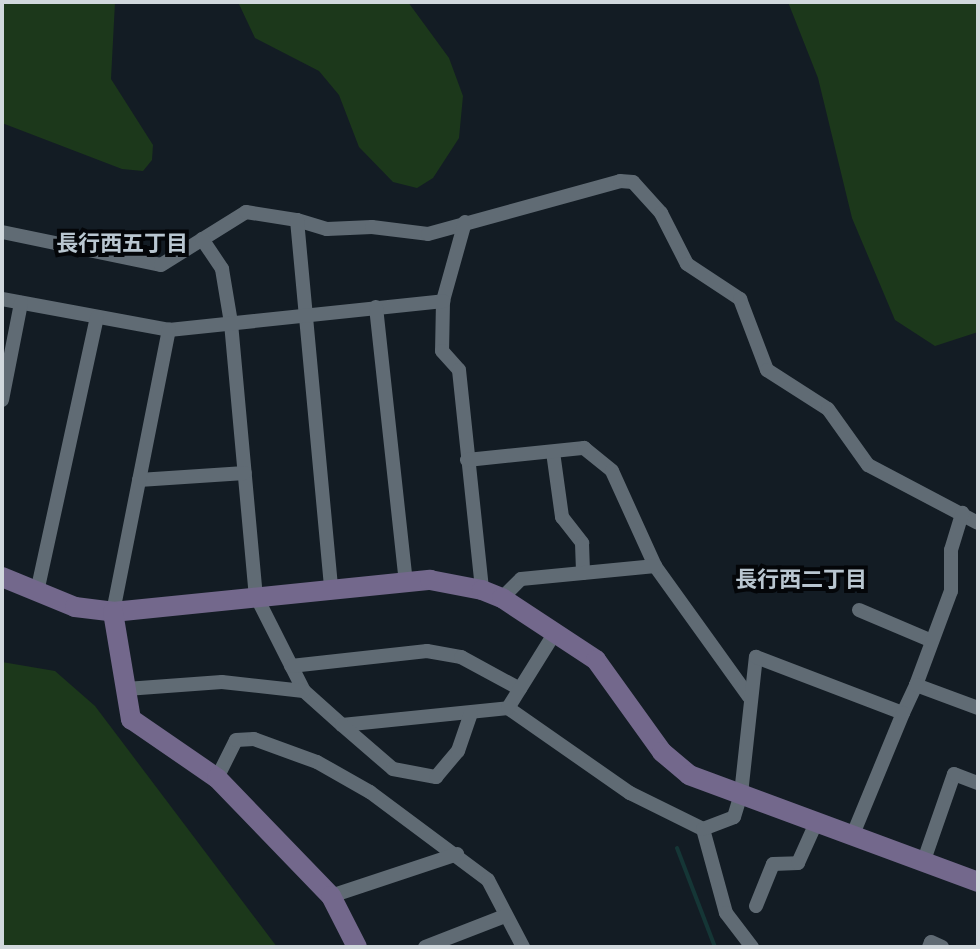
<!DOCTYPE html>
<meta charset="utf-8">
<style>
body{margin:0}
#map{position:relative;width:980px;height:949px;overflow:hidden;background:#131c24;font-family:"Archivo Narrow","Noto Sans JP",sans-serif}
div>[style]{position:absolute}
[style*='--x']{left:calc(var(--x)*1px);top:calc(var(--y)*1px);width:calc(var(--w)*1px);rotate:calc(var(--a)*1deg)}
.green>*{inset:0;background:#1c381b}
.stream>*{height:4px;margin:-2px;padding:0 2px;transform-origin:2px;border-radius:2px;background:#153636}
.street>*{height:14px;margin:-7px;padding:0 7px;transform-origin:7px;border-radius:7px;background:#606b74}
.secondary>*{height:20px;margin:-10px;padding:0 10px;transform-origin:10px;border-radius:10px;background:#73688c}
span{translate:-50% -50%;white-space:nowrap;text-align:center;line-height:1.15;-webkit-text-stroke:8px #040609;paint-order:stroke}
.neighbourhood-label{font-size:22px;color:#b9c6d0;font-weight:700}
.frame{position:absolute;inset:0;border:4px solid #d1d8dd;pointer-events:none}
</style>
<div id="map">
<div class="green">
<i style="clip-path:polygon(2px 2px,115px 2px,111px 79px,153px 145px,152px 160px,143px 171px,122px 169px,2px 123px)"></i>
<i style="clip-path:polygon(238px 2px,408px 2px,449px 58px,463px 96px,459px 138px,433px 178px,417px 188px,393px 182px,359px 147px,339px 95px,319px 71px,255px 38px)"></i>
<i style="clip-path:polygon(788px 2px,978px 2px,978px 332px,935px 346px,895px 320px,852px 218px,818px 78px)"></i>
<i style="clip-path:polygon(2px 662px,55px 671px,95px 706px,277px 947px,2px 947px)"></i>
</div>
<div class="stream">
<i style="--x:677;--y:848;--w:106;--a:69"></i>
</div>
<div class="street">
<i style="--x:297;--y:220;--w:31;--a:17"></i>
<i style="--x:327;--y:229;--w:45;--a:-2.5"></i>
<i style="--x:372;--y:227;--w:56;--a:7.1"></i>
<i style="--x:428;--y:234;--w:199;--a:-15.4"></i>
<i style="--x:620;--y:181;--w:13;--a:4"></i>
<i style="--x:633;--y:182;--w:42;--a:47.9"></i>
<i style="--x:661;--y:213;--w:57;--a:63"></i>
<i style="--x:687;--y:264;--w:64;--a:33.4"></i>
<i style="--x:740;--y:299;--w:76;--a:69.2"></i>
<i style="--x:767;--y:370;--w:72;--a:32.6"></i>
<i style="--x:828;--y:409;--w:69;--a:54.5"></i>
<i style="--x:868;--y:465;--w:124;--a:27.8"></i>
<i style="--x:465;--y:222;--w:82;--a:105.6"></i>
<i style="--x:443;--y:301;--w:50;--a:91.1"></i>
<i style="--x:442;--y:351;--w:25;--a:48"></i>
<i style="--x:459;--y:370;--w:221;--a:84"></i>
<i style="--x:2;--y:232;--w:162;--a:11.7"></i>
<i style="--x:161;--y:265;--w:100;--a:-31.9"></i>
<i style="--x:246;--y:212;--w:52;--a:8.9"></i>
<i style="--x:297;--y:220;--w:370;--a:84.7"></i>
<i style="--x:202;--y:239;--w:36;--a:56"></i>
<i style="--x:222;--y:269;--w:55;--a:80.5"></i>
<i style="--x:231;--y:323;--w:274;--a:84.8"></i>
<i style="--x:256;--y:596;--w:106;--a:63.2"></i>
<i style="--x:304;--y:691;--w:51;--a:41.8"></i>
<i style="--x:342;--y:725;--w:167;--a:-5.8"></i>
<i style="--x:508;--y:708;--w:149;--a:34.9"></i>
<i style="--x:630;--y:793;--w:81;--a:26.3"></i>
<i style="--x:703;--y:829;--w:87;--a:74.7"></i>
<i style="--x:726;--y:913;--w:43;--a:52.6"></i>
<i style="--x:2;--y:299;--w:170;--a:10.5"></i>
<i style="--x:169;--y:330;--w:276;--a:-6"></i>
<i style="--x:376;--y:307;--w:277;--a:83.8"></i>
<i style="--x:2;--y:400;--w:99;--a:-78.9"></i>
<i style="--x:553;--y:452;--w:66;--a:82.1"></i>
<i style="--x:562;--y:517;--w:33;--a:52"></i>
<i style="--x:582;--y:543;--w:30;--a:88"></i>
<i style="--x:467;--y:460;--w:118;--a:-5.9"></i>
<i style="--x:584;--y:448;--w:36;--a:39"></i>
<i style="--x:612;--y:471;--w:104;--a:65.6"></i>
<i style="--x:655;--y:566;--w:161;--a:54.3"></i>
<i style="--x:139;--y:480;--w:106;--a:-3.8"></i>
<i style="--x:37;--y:592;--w:281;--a:-77.7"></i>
<i style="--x:502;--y:598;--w:27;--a:-45"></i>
<i style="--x:521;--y:579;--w:135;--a:-5.5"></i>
<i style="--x:859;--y:610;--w:79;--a:23"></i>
<i style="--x:113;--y:612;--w:288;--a:-78.8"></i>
<i style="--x:291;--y:666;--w:137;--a:-6.3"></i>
<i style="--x:427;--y:651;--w:35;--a:10"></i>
<i style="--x:461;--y:657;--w:67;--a:28.5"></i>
<i style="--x:916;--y:685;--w:100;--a:-69.6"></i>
<i style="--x:951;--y:591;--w:41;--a:-90"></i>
<i style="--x:951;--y:550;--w:39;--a:-73"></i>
<i style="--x:126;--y:689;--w:96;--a:-4.2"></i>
<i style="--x:222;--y:682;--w:82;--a:6.3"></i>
<i style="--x:508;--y:708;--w:91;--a:-58.1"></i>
<i style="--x:903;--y:713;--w:31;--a:-65"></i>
<i style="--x:916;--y:685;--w:66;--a:20.4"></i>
<i style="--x:342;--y:725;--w:67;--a:40.8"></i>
<i style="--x:393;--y:769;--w:44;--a:10.5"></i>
<i style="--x:436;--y:777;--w:34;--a:-50"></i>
<i style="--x:458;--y:751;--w:40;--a:-71.1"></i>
<i style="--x:217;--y:778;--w:42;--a:-63.4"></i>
<i style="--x:236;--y:740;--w:18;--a:-3"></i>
<i style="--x:254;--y:739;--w:67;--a:20.1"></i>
<i style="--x:317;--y:762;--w:61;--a:29.5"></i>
<i style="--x:370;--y:792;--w:147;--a:36.7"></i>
<i style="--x:488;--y:880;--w:76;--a:62.4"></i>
<i style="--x:703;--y:829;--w:33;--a:-21"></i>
<i style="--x:734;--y:817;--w:24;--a:-73"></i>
<i style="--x:741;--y:794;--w:138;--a:-83.8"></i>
<i style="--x:756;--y:657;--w:157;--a:20.9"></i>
<i style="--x:903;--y:713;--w:134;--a:112.4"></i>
<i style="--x:923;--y:863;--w:94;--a:-70.8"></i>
<i style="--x:954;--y:774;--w:26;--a:21"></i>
<i style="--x:331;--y:896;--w:133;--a:-18.4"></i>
<i style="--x:756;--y:906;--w:45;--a:-68"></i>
<i style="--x:773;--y:864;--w:25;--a:-2"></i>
<i style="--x:798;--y:863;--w:44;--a:-65.8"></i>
<i style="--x:425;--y:947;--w:86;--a:-21.2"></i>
<i style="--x:929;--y:947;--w:5;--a:-68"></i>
<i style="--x:931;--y:942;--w:12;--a:24"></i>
</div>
<div class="secondary">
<i style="--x:2;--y:577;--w:79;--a:22.3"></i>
<i style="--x:75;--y:607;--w:38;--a:7"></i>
<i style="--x:113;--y:612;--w:319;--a:-5.8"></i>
<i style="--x:430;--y:580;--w:53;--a:10.9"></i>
<i style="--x:482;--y:590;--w:22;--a:22"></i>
<i style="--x:502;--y:598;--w:113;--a:33.4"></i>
<i style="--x:596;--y:660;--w:113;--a:54.3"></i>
<i style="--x:662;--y:752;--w:35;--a:40"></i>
<i style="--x:689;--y:775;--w:308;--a:20.3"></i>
<i style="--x:113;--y:612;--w:109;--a:80.5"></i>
<i style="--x:131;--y:719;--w:104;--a:34.5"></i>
<i style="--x:217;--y:778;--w:164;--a:46"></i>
<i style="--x:331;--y:896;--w:57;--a:63"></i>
</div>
<div class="neighbourhood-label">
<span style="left:122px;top:244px">長行西五丁目</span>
<span style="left:801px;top:580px">長行西二丁目</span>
</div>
<div class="frame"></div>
</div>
